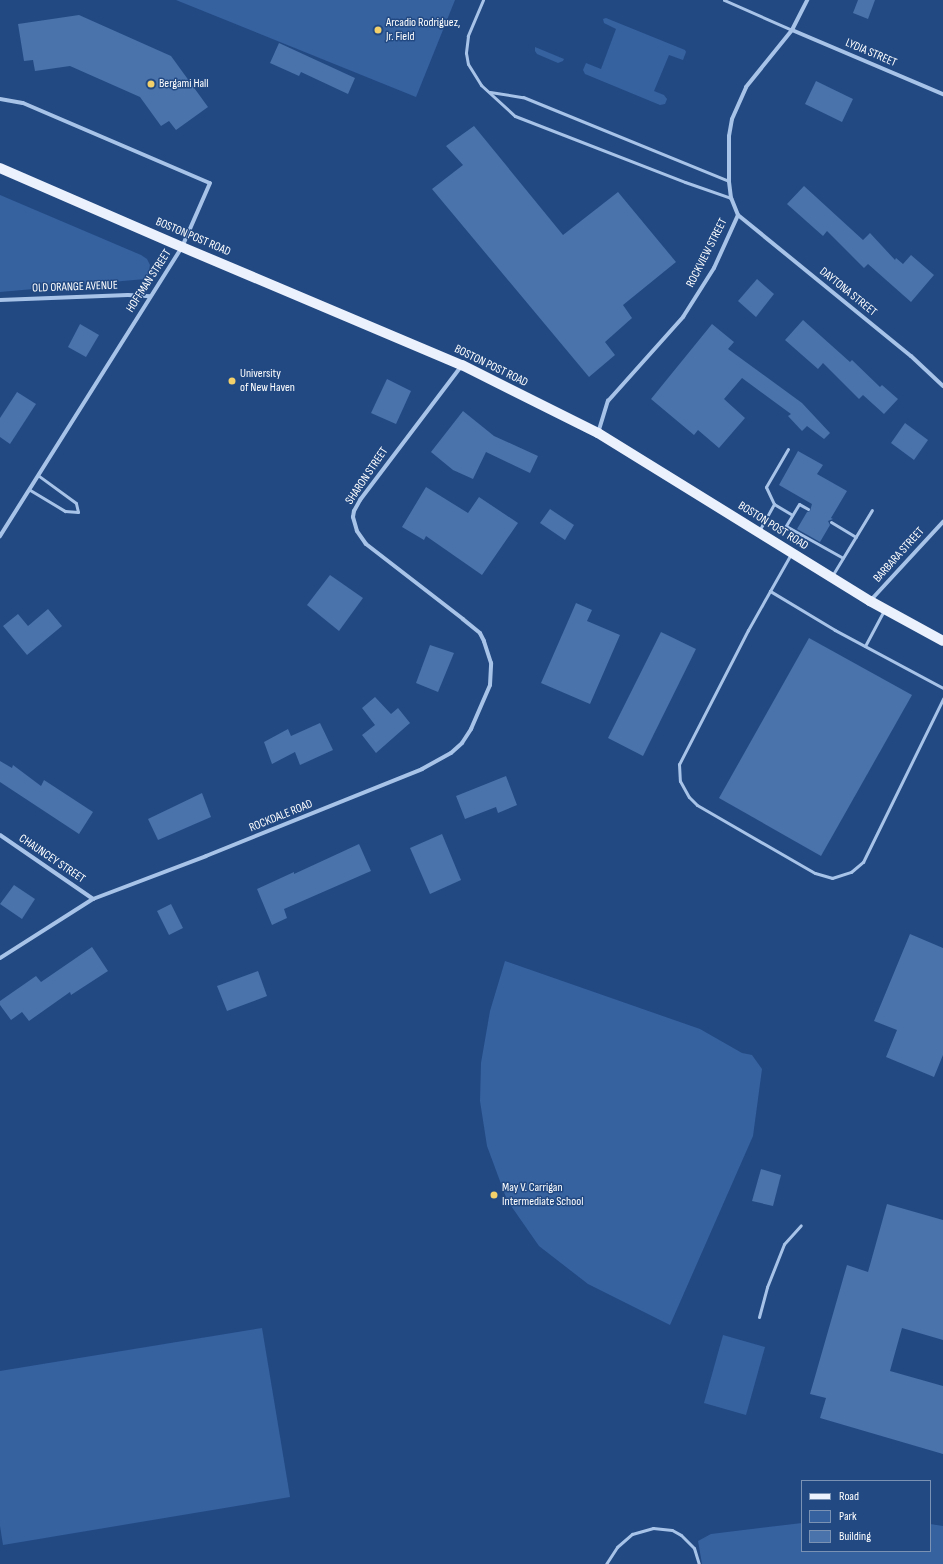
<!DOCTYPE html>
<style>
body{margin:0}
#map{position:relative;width:943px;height:1564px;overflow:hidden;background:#224982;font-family:"Sofia Sans Condensed",sans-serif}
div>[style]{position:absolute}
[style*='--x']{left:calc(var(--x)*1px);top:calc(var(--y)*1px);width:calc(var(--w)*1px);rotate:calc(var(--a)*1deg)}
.green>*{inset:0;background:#3662a0}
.building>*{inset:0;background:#4a72ab}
.lane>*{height:3px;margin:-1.5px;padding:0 1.5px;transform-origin:1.5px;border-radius:1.5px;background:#a8c3e8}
.street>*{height:4px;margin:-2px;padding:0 2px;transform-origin:2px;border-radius:2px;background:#a8c3e8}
.primary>*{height:10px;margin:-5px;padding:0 5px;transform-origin:5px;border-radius:5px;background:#ebf1fd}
.dots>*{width:11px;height:11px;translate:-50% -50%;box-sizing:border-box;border:2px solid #224982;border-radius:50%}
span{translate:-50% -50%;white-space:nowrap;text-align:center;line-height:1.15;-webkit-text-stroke:3px #224982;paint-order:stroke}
.poi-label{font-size:12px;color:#fff}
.left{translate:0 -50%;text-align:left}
.street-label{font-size:12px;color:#fff}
.legend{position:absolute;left:801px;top:1480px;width:130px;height:72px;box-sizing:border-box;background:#224982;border:1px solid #7a92b4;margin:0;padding:5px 7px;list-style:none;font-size:12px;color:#fff}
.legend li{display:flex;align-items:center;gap:8px;height:20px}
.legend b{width:20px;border:1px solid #7a92b4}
</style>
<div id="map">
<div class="green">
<i style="clip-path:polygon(176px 0,455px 0,416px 97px)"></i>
<i style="clip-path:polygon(606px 18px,685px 50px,686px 52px,683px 60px,669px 55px,654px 91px,664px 95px,667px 99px,665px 104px,660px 105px,585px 74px,583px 70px,586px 63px,601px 69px,616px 29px,604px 23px,603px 19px)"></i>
<i style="clip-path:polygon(535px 47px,564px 59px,563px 61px,558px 63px,537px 54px,535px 51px)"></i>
<i style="clip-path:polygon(0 195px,141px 255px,147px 259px,150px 265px,148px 276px,145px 279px,0 292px)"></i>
<i style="clip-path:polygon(505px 961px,700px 1029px,742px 1053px,752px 1055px,762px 1069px,753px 1136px,670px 1325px,588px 1284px,539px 1246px,507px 1200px,487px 1146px,480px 1101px,481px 1063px,490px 1011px)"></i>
<i style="clip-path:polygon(262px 1328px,290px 1497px,3px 1545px,0 1526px,0 1371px)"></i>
<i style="clip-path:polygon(723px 1335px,765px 1347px,746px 1415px,704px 1403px)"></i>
<i style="clip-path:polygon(802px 1523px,802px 1551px,930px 1551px,930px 1524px,943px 1526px,943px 1564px,702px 1564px,698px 1541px,711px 1534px)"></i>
</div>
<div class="building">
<i style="clip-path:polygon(858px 0,875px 0,868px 19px,853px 13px)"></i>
<i style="clip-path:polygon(79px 15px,171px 56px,208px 107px,176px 130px,169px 121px,161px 126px,140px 97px,70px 66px,35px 71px,33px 60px,24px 61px,18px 24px)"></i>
<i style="clip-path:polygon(279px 43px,355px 78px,348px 94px,301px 72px,299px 76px,270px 63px)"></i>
<i style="clip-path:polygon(816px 81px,853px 99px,842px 122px,805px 104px)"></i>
<i style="clip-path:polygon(474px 126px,563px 235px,618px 192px,676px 262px,623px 305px,632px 318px,605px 342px,615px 355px,589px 377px,432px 189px,463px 165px,446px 146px)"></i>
<i style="clip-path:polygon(804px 186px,863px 240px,870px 233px,895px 260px,896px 258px,903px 264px,911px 255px,934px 275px,911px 302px,868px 264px,864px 268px,827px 231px,823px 236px,787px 204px)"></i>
<i style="clip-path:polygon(757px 279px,774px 294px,756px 317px,738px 301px)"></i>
<i style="clip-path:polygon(803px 320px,850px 362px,852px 360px,880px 387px,882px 385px,898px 399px,884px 414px,863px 395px,859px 399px,823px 363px,818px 369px,785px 340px)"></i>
<i style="clip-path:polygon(80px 324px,99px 335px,86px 357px,68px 347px)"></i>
<i style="clip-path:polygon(712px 324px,734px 342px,728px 349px,802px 403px,830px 433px,824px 439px,807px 426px,802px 431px,788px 416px,791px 414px,742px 378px,724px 399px,745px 418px,719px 448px,698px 430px,694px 435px,651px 399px)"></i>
<i style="clip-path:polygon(387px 379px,411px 391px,396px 424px,371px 413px)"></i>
<i style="clip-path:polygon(17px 392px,36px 404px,10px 444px,0 437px,0 418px)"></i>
<i style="clip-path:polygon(463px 411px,494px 436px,538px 456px,530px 473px,486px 452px,473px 479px,453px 470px,431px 452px)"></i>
<i style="clip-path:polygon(905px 423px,928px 440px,914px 460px,891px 443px)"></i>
<i style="clip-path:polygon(798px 451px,823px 465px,817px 474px,847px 491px,831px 518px,833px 519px,828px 521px,830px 525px,820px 542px,797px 529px,807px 512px,810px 511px,812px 504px,779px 485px)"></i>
<i style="clip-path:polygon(426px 487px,468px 513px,479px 497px,518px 523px,482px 575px,426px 536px,424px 540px,402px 527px)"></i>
<i style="clip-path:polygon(550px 509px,574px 525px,565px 540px,540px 523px)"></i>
<i style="clip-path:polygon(330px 575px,363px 598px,339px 631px,307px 605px)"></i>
<i style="clip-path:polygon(576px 603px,592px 610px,587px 621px,620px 635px,590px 704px,541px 683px)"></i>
<i style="clip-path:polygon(48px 609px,62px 626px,27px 655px,3px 626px,18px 614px,28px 626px)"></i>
<i style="clip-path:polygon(661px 632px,696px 649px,643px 756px,608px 738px)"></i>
<i style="clip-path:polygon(809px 638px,912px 695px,821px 856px,719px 798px)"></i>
<i style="clip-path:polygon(430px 645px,454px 653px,438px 692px,416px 683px)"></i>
<i style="clip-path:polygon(375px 697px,391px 714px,398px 708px,410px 723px,376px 753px,362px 735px,375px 725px,362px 708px)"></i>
<i style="clip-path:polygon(320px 723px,333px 750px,300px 765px,295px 752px,272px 764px,264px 742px,288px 729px,291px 736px)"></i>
<i style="clip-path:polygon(0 761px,12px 768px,13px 765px,41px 786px,44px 780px,93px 812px,79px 834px,0 782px)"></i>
<i style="clip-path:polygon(506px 776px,517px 805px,498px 813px,496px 807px,465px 819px,456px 796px)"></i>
<i style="clip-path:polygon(202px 793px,211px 817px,158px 840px,148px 819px)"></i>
<i style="clip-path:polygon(442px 834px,461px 880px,430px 894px,410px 848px)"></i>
<i style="clip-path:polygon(359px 844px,371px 871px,284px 909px,287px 918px,272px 925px,257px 889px,294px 872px,294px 874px)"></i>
<i style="clip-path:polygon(14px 885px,35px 899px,22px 919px,0 904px)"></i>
<i style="clip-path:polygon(171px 904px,183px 928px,169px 935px,157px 911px)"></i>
<i style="clip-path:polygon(910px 934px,943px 948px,943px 1055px,934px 1077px,886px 1057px,897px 1030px,874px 1021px)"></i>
<i style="clip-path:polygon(92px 947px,108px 971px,71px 995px,70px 992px,29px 1021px,22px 1012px,11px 1020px,0 1005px,0 1001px,36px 976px,41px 982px)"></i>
<i style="clip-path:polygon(258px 971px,267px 996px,227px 1011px,217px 986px)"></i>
<i style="clip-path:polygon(761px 1169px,781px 1175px,773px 1206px,752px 1201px)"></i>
<i style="clip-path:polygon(887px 1204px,943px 1220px,943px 1340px,902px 1328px,890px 1371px,943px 1386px,943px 1454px,820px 1418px,826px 1398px,810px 1394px,847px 1265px,868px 1272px)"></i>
</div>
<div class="lane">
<i style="--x:483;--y:0;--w:39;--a:113"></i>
<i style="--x:468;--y:36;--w:17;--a:97"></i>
<i style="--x:466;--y:53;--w:11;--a:80"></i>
<i style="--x:468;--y:64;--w:25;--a:58"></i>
<i style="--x:481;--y:85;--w:46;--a:42.4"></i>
<i style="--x:515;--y:116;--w:182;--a:21.2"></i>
<i style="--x:685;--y:182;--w:49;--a:19.2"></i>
<i style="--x:724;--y:0;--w:74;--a:23.8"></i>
<i style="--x:490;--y:92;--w:33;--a:9"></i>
<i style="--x:523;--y:97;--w:222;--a:22.2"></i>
<i style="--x:788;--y:449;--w:44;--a:120.1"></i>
<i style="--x:766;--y:487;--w:19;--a:65"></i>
<i style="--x:774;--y:504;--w:21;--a:31"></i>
<i style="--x:30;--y:490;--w:41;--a:31"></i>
<i style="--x:65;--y:511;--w:13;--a:4"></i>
<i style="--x:78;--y:512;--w:9;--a:-103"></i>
<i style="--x:76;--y:503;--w:46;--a:-143.9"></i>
<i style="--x:808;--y:509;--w:10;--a:-151"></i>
<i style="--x:799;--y:504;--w:26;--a:121"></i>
<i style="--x:786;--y:526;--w:65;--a:29.3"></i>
<i style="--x:831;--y:522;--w:29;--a:31"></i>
<i style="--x:759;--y:531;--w:31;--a:-61"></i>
<i style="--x:832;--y:576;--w:77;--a:-58.8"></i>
<i style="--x:770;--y:591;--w:43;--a:-60.4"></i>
<i style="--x:865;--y:646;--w:40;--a:-62"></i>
<i style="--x:943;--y:688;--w:123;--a:-151.8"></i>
<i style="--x:835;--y:630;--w:76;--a:-149"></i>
<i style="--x:770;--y:591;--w:45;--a:119.4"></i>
<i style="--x:748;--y:630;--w:151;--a:117.2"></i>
<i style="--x:679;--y:764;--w:17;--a:87"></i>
<i style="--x:680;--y:781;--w:18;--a:61"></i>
<i style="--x:689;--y:797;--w:11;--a:45"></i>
<i style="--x:697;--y:805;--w:136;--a:30"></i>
<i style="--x:815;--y:873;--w:18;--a:16"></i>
<i style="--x:832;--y:878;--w:20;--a:-18"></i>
<i style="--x:851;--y:872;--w:16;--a:-40"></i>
<i style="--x:863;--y:862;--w:182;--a:-63.9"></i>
<i style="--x:759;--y:1317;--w:31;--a:-75"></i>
<i style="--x:767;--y:1287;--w:46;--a:-68.4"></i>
<i style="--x:784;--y:1244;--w:25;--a:-48"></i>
<i style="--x:606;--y:1564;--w:20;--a:-57"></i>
<i style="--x:617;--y:1547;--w:20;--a:-41"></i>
<i style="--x:632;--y:1534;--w:22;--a:-16"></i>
<i style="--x:653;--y:1528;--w:19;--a:6"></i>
<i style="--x:672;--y:1530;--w:10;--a:29"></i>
<i style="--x:681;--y:1535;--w:18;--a:45"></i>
<i style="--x:694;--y:1548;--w:17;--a:73"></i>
</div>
<div class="street">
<i style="--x:792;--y:30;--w:164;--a:23"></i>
<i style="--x:0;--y:99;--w:23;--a:10"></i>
<i style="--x:23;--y:103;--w:203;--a:23.2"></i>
<i style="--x:210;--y:183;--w:70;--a:113.6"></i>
<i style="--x:182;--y:247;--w:342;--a:122.2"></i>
<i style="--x:738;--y:215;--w:223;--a:39.2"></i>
<i style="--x:911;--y:356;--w:44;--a:43.2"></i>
<i style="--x:0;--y:300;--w:128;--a:-2.2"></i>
<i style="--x:128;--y:295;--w:22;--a:3"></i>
<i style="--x:598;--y:433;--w:34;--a:-73"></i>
<i style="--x:608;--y:401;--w:113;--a:-48.2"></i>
<i style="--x:683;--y:317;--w:58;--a:-57.7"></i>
<i style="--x:714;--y:268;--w:58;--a:-65.6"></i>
<i style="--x:738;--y:215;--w:18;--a:-112"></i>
<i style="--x:731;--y:198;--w:17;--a:-97"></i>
<i style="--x:729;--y:181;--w:45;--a:-90"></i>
<i style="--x:729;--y:136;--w:17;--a:-80"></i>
<i style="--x:732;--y:119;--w:35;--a:-66"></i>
<i style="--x:746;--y:87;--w:73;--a:-51.1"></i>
<i style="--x:792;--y:30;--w:34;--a:-63"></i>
<i style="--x:870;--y:601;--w:108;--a:-47.3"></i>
<i style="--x:0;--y:835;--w:113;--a:34.5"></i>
<i style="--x:0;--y:958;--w:110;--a:-32.4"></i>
<i style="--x:93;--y:899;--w:121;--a:-20.8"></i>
<i style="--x:206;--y:856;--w:233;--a:-21.9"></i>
<i style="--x:422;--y:769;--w:33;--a:-29"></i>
<i style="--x:451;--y:753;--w:15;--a:-42"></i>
<i style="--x:462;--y:743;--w:17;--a:-57"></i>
<i style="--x:471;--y:729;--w:48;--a:-66.6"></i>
<i style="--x:490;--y:685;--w:22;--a:-87"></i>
<i style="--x:491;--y:663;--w:23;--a:-108"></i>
<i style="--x:484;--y:641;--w:9;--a:-117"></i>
<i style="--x:480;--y:633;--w:22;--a:-141"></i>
<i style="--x:463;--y:619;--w:123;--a:-142.3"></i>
<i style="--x:366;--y:544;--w:16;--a:-125"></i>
<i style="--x:357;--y:531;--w:15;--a:-106"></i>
<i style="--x:353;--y:517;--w:6;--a:-81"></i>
<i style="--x:354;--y:511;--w:13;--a:-61"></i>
<i style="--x:360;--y:500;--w:169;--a:-52.9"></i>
</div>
<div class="primary">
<i style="--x:0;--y:168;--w:198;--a:23.5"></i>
<i style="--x:182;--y:247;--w:304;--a:22.9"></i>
<i style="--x:462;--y:365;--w:152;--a:26.6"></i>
<i style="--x:598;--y:433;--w:320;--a:31.7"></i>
<i style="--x:870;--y:601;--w:83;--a:28.7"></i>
</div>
<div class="dots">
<i style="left:378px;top:30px;background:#f4d06a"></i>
<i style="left:151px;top:84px;background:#f4d06a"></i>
<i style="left:232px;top:381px;background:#f4d06a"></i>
<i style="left:494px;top:1195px;background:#f4d06a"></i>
</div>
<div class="poi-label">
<span class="left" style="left:386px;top:30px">Arcadio Rodriguez,<br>Jr. Field</span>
<span class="left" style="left:159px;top:84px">Bergami Hall</span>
<span class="left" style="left:240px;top:381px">University<br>of New Haven</span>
<span class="left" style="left:502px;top:1195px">May V. Carrigan<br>Intermediate School</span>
</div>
<div class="street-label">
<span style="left:871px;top:53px;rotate:23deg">LYDIA STREET</span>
<span style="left:193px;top:237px;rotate:23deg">BOSTON POST ROAD</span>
<span style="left:707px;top:253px;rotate:-63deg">ROCKVIEW STREET</span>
<span style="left:149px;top:281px;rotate:-57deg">HOFFMAN STREET</span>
<span style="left:75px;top:287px;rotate:-2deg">OLD ORANGE AVENUE</span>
<span style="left:848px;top:292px;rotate:39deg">DAYTONA STREET</span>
<span style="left:491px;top:366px;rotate:26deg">BOSTON POST ROAD</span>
<span style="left:367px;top:476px;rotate:-56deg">SHARON STREET</span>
<span style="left:773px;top:526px;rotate:32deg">BOSTON POST ROAD</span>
<span style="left:899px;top:555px;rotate:-48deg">BARBARA STREET</span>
<span style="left:281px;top:816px;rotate:-22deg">ROCKDALE ROAD</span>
<span style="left:52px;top:859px;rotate:34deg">CHAUNCEY STREET</span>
</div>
<ul class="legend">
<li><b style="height:5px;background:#ebf1fd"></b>Road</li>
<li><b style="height:11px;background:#3662a0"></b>Park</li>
<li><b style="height:11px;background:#4a72ab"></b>Building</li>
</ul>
</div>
